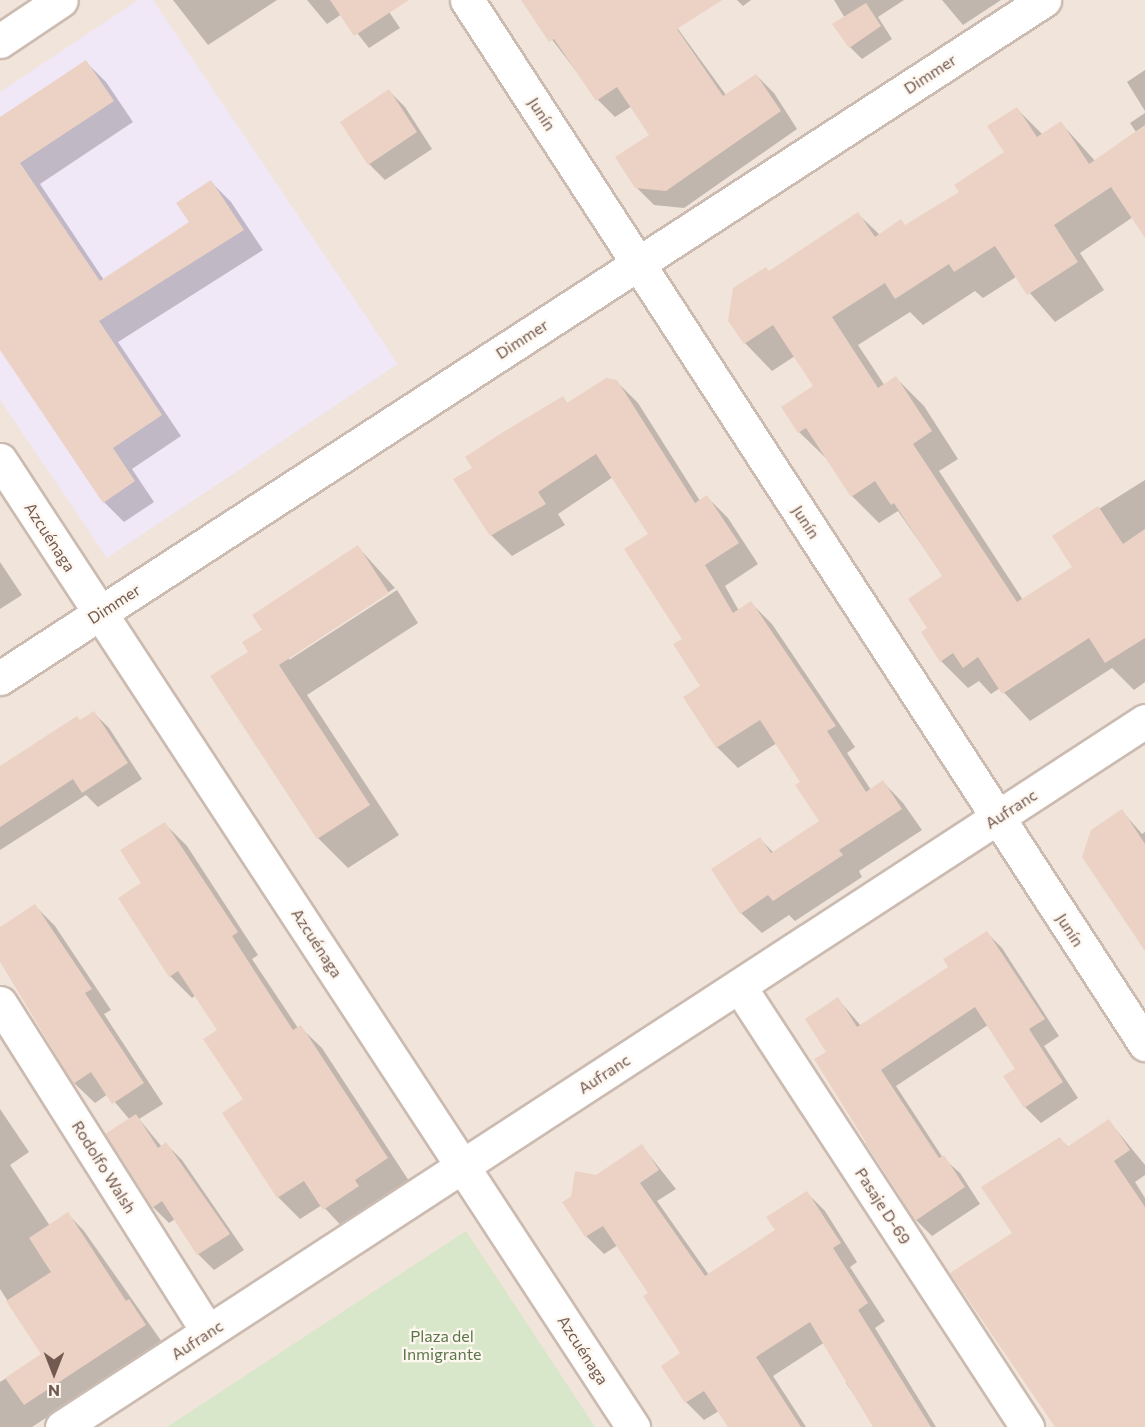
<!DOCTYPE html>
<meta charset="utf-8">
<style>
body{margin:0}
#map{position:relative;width:1145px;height:1427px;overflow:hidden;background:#faf3ea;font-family:Commissioner,sans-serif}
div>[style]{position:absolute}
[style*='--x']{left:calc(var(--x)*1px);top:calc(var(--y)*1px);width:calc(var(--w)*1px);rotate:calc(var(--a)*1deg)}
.residential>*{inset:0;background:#f1e4da}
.education>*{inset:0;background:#f0e7f7}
.green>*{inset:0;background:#d8e6ca}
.shadow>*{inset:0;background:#0003}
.building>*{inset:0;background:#ecd2c5}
.roads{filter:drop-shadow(2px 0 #cbbbb1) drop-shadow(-2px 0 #cbbbb1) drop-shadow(0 2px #cbbbb1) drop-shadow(0 -2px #cbbbb1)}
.minor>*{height:33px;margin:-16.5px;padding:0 16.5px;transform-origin:16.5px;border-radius:16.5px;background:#fff}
span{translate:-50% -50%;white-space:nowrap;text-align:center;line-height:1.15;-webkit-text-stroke:4.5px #fdf7f0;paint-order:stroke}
.street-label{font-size:16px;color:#725a51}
.park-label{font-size:16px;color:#5b764a}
.north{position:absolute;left:24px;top:1343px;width:60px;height:60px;-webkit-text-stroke:4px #fdf7f0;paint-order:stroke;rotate:180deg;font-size:16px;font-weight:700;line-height:24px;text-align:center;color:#725a51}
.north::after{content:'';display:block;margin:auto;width:21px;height:27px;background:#725a51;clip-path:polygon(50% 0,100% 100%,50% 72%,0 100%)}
</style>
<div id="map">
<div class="residential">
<i style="clip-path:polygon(0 0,1145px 0,1145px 1427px,0 1427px)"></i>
</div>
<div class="education">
<i style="clip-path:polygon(138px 0,153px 0,398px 364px,107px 558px,0 400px,0 92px)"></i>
</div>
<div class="green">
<i style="clip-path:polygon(466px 1231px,595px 1427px,167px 1427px)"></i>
</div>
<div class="shadow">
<i style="clip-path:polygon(173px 0,277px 0,208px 45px)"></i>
<i style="clip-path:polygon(307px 0,381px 0,400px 28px,369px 48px,342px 14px,327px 24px)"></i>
<i style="clip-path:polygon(522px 0,657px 0,726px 95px,756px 75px,774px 93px,797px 129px,684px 208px,654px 205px,636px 187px,651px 135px,632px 106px,615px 117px,598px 100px)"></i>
<i style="clip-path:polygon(737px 0,751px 0,743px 6px)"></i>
<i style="clip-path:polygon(834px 0,904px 0,878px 17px,892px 39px,862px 59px,850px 47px,845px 18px)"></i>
<i style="clip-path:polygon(942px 0,1001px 0,963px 25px)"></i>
<i style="clip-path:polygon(86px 62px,106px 82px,133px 122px,40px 184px,104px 280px,191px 222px,211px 182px,231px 202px,263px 250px,118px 342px,181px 436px,132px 469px,154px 502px,124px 522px,104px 502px,0 347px,0 119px)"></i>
<i style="clip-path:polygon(1145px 70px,1145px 111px,1127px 82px)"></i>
<i style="clip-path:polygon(389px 91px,405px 107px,432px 149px,385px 180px,369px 164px)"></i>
<i style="clip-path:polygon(1017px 109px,1043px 135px,1061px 123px,1096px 162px,1145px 172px,1145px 230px,1133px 217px,1080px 253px,1104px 290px,1055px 322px,1016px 277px,983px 298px,975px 291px,923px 325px,910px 312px,858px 345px,885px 386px,896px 378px,924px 406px,958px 459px,939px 471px,1023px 600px,1074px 568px,1054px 537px,1145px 480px,1145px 682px,1134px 690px,1112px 668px,1030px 721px,1000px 688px,991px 694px,979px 681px,968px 688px,941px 661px,929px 629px,944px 577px,898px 511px,879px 523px,852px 496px,827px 459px,799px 432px,815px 387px,795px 356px,772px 371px,745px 343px,770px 272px,858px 214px,880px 235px,906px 226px,961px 192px,1006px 152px)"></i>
<i style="clip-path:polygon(1145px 113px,1145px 145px,1130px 123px)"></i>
<i style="clip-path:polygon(617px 382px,638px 403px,700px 501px,707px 497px,728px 518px,758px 564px,725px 586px,739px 611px,751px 603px,772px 624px,855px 747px,847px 753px,871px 790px,883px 782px,903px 803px,922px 830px,859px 871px,862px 877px,795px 921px,789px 915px,762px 933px,741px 913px,760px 839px,774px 853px,821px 822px,802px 782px,777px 743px,738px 768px,717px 747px,685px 698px,702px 687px,650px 534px,613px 477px,558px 514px,565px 525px,512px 556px,491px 535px,474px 468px,563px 398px,568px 404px)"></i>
<i style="clip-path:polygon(358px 547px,395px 588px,289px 656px,289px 660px,397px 590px,418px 623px,307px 695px,399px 835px,348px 868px,318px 838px,250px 652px,264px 630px)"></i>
<i style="clip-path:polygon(0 562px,22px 595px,0 609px)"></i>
<i style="clip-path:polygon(94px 713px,109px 728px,142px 779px,98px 807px,86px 795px,0 850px,0 767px)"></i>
<i style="clip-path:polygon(1122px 811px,1142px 834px,1145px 832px,1145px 948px)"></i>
<i style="clip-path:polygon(165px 824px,187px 846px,258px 955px,252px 959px,298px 1028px,300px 1027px,322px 1048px,409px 1181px,376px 1202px,380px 1209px,346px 1231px,322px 1205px,300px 1219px,278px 1197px,224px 1114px,245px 1100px,219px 1030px,196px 995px,192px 998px,170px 976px,143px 883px)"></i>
<i style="clip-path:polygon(35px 906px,55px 926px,111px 1010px,104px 1014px,163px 1104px,139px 1119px,162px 1147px,166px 1144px,182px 1160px,244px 1250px,214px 1270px,198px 1254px,175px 1219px,169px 1223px,153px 1207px,130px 1120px,108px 1094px,95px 1103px,74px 1083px,0 961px,0 929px)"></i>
<i style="clip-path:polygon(986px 932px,1002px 948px,1059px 1036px,1044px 1046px,1078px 1098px,1041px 1123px,1025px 1107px,1017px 1069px,988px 1025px,896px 1086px,943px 1158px,960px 1173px,980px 1204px,932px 1236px,916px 1220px,866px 1143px,870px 1140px,828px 1052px,838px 999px,861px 1026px,951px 968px)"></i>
<i style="clip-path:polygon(0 1109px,29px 1152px,10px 1165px,50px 1226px,68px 1214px,84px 1231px,162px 1342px,32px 1427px,0 1427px,0 1382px,43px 1355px,0 1289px)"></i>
<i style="clip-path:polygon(1109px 1121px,1145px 1165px,1145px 1175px,1135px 1182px,1145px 1198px,1145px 1427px,1056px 1427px,1014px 1233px,1060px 1139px,1069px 1148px)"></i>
<i style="clip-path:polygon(642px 1146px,676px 1189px,657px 1201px,709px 1275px,777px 1230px,807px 1193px,825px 1211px,857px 1262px,850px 1267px,885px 1321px,875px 1328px,936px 1427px,876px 1427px,846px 1383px,850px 1380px,825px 1342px,773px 1376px,806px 1427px,730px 1427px,719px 1411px,704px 1420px,686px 1402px,682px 1354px,650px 1293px,618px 1245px,604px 1254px,586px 1236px,564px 1202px)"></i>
</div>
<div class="building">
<i style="clip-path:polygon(330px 0,409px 0,354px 36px)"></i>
<i style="clip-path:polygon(521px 0,722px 0,677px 29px,723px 96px,756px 74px,781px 111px,666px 191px,635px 188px,615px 157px,649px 135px,617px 87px,596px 101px,554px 39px,549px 42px)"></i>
<i style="clip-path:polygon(866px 3px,881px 26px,849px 48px,832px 24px)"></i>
<i style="clip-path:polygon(86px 60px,114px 101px,20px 163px,100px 281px,189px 222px,176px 203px,211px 180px,244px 230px,99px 321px,162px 415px,113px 448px,135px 481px,103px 503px,0 350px,0 117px)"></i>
<i style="clip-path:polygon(389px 89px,417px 132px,368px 165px,340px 122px)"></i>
<i style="clip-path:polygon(1017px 107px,1037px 137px,1061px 121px,1089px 164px,1145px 125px,1145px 238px,1111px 187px,1054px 225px,1078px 262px,1027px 295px,995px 246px,954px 272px,949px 264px,895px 299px,885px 283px,832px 317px,878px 388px,896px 376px,932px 431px,913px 444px,1017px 602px,1072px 567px,1052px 536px,1098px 506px,1123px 544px,1145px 529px,1145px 638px,1105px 663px,1089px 638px,1002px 694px,978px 657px,963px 668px,953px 653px,940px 662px,921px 632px,927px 628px,908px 599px,942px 576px,894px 503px,891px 505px,875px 481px,851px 497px,806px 428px,798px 433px,781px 407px,813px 386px,773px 325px,744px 344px,728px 321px,733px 288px,766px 267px,769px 271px,858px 212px,875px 237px,901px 219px,905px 225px,959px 192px,954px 185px,1004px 152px,987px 126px)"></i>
<i style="clip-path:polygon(606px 378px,617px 380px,695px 503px,707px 495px,739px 543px,705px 565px,733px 613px,751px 601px,836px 726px,827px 731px,866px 792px,883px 780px,902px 809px,839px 850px,843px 855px,773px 901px,768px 895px,740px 914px,711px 869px,760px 837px,771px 853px,819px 821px,795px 785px,800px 782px,760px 720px,716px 748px,683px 697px,700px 686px,673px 644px,682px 639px,624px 549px,648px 534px,596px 454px,538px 492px,546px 504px,490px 536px,453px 479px,472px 468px,465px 457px,500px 434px,563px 396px,567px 403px)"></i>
<i style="clip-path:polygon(358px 545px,389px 593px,279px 665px,370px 805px,317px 839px,210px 676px,248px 652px,242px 642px,262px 630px,252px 615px)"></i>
<i style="clip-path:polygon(94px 711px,128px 763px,82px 793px,73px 779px,0 827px,0 766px,77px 716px,80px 720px)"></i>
<i style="clip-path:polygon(1122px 809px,1145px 844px,1145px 951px,1082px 857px,1091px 830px)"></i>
<i style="clip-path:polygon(165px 822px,238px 932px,232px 936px,270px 995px,293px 1030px,301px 1025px,388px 1158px,355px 1180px,359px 1186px,323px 1210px,304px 1181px,277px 1198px,222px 1113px,243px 1099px,203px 1039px,217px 1030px,178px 971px,169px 977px,118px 898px,141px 883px,120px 850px)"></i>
<i style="clip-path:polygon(35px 904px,92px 989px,85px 993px,144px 1083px,112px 1104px,91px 1072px,73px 1084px,0 961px,0 927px)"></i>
<i style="clip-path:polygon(987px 931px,1045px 1019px,1029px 1029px,1063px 1082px,1024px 1108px,1003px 1076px,1015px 1069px,975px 1007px,881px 1070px,939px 1158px,944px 1155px,965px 1187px,915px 1221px,814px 1059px,826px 1052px,805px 1019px,838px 997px,857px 1027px,948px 967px,943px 959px)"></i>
<i style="clip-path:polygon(136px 1114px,158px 1148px,166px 1142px,230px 1234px,197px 1255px,162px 1201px,152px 1208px,105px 1134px)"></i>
<i style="clip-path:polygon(1109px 1119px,1130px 1150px,1114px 1161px,1145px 1207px,1145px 1427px,1055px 1427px,950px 1273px,1012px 1233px,981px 1187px,1060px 1137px,1067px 1147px)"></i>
<i style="clip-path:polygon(642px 1144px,659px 1170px,640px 1183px,705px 1276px,775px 1230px,766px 1217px,807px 1191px,841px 1243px,833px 1248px,868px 1303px,858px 1310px,931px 1427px,873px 1427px,810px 1322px,756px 1357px,801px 1427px,728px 1427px,704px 1391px,685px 1403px,661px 1366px,680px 1353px,643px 1296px,648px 1293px,603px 1226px,585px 1237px,562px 1202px,571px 1197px,575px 1171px,596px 1175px)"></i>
<i style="clip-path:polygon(68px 1212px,126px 1301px,129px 1299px,146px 1325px,24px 1405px,5px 1378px,41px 1354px,6px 1301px,51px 1272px,29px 1238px)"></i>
</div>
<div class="roads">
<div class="minor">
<i style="--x:467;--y:0;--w:1245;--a:57"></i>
<i style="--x:0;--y:41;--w:73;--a:-33.9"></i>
<i style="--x:0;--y:460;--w:1156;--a:56.79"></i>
<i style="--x:0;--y:678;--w:1245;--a:-33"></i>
<i style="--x:739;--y:986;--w:527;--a:56.85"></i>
<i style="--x:0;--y:1003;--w:389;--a:57.7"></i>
<i style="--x:62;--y:1427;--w:1293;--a:-33.1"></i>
</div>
</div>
<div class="street-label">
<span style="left:930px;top:74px;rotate:-33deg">Dimmer</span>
<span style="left:542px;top:114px;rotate:57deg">Junín</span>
<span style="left:522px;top:339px;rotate:-33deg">Dimmer</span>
<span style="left:806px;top:522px;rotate:57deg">Junín</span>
<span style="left:50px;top:537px;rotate:57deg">Azcuénaga</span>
<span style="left:114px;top:604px;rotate:-33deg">Dimmer</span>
<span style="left:1011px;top:809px;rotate:-33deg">Aufranc</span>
<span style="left:1070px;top:930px;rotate:57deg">Junín</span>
<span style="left:317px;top:943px;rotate:57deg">Azcuénaga</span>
<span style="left:604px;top:1074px;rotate:-33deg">Aufranc</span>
<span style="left:104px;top:1167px;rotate:58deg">Rodolfo Walsh</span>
<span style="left:883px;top:1206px;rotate:57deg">Pasaje D-69</span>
<span style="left:197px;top:1340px;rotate:-33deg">Aufranc</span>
<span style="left:583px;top:1350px;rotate:57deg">Azcuénaga</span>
</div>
<div class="park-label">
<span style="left:442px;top:1345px">Plaza del<br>Inmigrante</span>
</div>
<div class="north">N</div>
</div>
